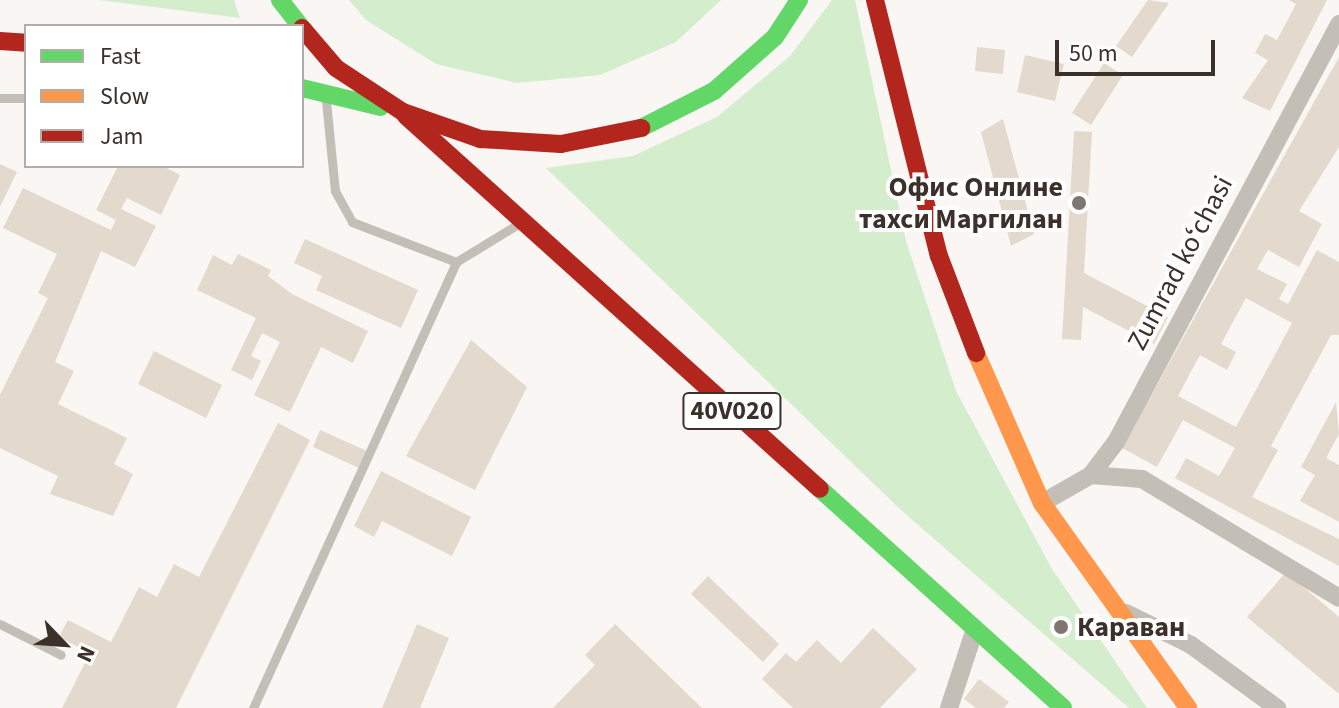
<!DOCTYPE html>
<meta charset="utf-8">
<style>
body{margin:0}
#map{position:relative;width:1339px;height:708px;overflow:hidden;background:#f9f6f3;font-family:"Source Sans 3",sans-serif}
div>[style]{position:absolute}
[style*='--x']{left:calc(var(--x)*1px);top:calc(var(--y)*1px);width:calc(var(--w)*1px);rotate:calc(var(--a)*1deg)}
.green>*{inset:0;background:#d4edcd}
.building>*{inset:0;background:#e4d9cd}
.lane>*{height:9px;margin:-4.5px;padding:0 4.5px;transform-origin:4.5px;border-radius:4.5px;background:#c3bfb6}
.street>*{height:18px;margin:-9px;padding:0 9px;transform-origin:9px;border-radius:9px;background:#c3bfb6}
.fast>*{height:18px;margin:-9px;padding:0 9px;transform-origin:9px;border-radius:9px;background:#63d668}
.slow>*{height:18px;margin:-9px;padding:0 9px;transform-origin:9px;border-radius:9px;background:#ff974d}
.jam>*{height:18px;margin:-9px;padding:0 9px;transform-origin:9px;border-radius:9px;background:#b3261e}
.dots>*{width:22px;height:22px;translate:-50% -50%;box-sizing:border-box;border:4px solid #fff;border-radius:50%}
span{translate:-50% -50%;white-space:nowrap;text-align:center;line-height:1.15;-webkit-text-stroke:8px #fff;paint-order:stroke}
.shield-label span{padding:2px 6px;background:#fff;border:2px solid;border-radius:6px;-webkit-text-stroke-width:0}
.shield-label{font-size:26px;color:#3c312a;font-weight:700}
.poi-label{font-size:28px;color:#3c312a;font-weight:700}
.right{translate:-100% -50%;text-align:right}
.left{translate:0 -50%;text-align:left}
.street-label{font-size:28px;color:#3c312a}
.legend{position:absolute;left:24px;top:24px;width:280px;height:144px;box-sizing:border-box;background:#fff;border:2px solid #b1adaa;margin:0;padding:10px 14px;list-style:none;font-size:24px;color:#3c312a}
.legend li{display:flex;align-items:center;gap:16px;height:40px}
.legend b{width:40px;border:2px solid #b1adaa}
.north{position:absolute;left:24px;top:604px;width:80px;height:80px;-webkit-text-stroke:6px #fff;paint-order:stroke;rotate:115deg;font-size:22px;font-weight:700;line-height:32px;text-align:center;color:#3c312a}
.north::after{content:'';display:block;margin:auto;width:28px;height:36px;background:#3c312a;clip-path:polygon(50% 0,100% 100%,50% 72%,0 100%)}
.scale{position:absolute;left:1055px;top:40px;width:160px;height:36px;box-sizing:border-box;border:4px solid #3c312a;border-top:0;padding-left:10px;font-size:24px;line-height:28px;white-space:nowrap;color:#3c312a;-webkit-text-stroke:6px #fff;paint-order:stroke}
</style>
<div id="map">
<div class="green">
<i style="clip-path:polygon(99px 0,234px 0,240px 18px)"></i>
<i style="clip-path:polygon(349px 0,721px 0,676px 42px,600px 75px,517px 83px,436px 64px,366px 20px)"></i>
<i style="clip-path:polygon(832px 0,855px 0,906px 241px,956px 391px,1052px 569px,1147px 708px,1129px 708px,902px 511px,546px 168px,633px 156px,717px 117px,790px 56px)"></i>
</div>
<div class="building">
<i style="clip-path:polygon(1148px 0,1169px 3px,1132px 57px,1116px 46px)"></i>
<i style="clip-path:polygon(1289px 0,1327px 0,1270px 111px,1242px 98px,1268px 60px,1255px 53px,1265px 34px,1277px 40px,1296px 4px)"></i>
<i style="clip-path:polygon(977px 47px,1005px 50px,1003px 74px,975px 71px)"></i>
<i style="clip-path:polygon(1025px 55px,1064px 64px,1055px 101px,1017px 92px)"></i>
<i style="clip-path:polygon(evenodd,1339px 57px,1339px 147px,1299px 211px,1322px 224px,1299px 267px,1268px 250px,1257px 269px,1287px 284px,1279px 299px,1288px 304px,1317px 250px,1339px 262px,1339px 335px,1331px 335px,1271px 446px,1278px 450px,1252px 497px,1339px 539px,1339px 566px,1175px 478px,1186px 458px,1219px 476px,1235px 448px,1183px 420px,1157px 467px,1122px 448px,1339px 57px,1246px 298px,1292px 323px,1236px 427px,1178px 396px,1200px 355px,1227px 370px,1236px 352px,1221px 344px,1246px 298px)"></i>
<i style="clip-path:polygon(1104px 63px,1123px 75px,1091px 125px,1072px 113px)"></i>
<i style="clip-path:polygon(1003px 119px,1034px 234px,1011px 246px,981px 132px)"></i>
<i style="clip-path:polygon(1074px 131px,1092px 132px,1084px 273px,1168px 317px,1154px 344px,1083px 307px,1081px 340px,1062px 339px)"></i>
<i style="clip-path:polygon(0 164px,17px 172px,0 207px)"></i>
<i style="clip-path:polygon(118px 166px,163px 166px,180px 175px,161px 215px,127px 198px,121px 209px,156px 226px,135px 267px,101px 251px,55px 362px,74px 371px,58px 404px,127px 438px,114px 464px,133px 474px,113px 516px,50px 494px,58px 476px,0 448px,0 395px,48px 298px,38px 293px,57px 254px,3px 228px,23px 188px,111px 230px,116px 220px,96px 210px)"></i>
<i style="clip-path:polygon(305px 239px,418px 290px,401px 328px,316px 290px,322px 276px,294px 263px)"></i>
<i style="clip-path:polygon(238px 254px,271px 270px,268px 276px,292px 294px,368px 331px,353px 363px,321px 347px,290px 412px,254px 395px,280px 342px,262px 333px,251px 356px,261px 361px,252px 380px,231px 370px,256px 318px,197px 290px,213px 255px,232px 265px)"></i>
<i style="clip-path:polygon(471px 340px,527px 387px,475px 490px,406px 456px)"></i>
<i style="clip-path:polygon(154px 351px,222px 385px,206px 418px,138px 384px)"></i>
<i style="clip-path:polygon(1336px 402px,1339px 434px,1326px 458px,1339px 465px,1339px 522px,1300px 501px,1315px 475px,1301px 467px)"></i>
<i style="clip-path:polygon(278px 423px,310px 440px,176px 708px,62px 708px,90px 653px,59px 637px,68px 620px,111px 642px,139px 587px,157px 597px,174px 564px,199px 577px)"></i>
<i style="clip-path:polygon(320px 430px,367px 451px,359px 468px,313px 447px)"></i>
<i style="clip-path:polygon(381px 471px,471px 517px,452px 556px,382px 521px,374px 537px,354px 526px)"></i>
<i style="clip-path:polygon(1286px 572px,1339px 617px,1339px 694px,1247px 617px)"></i>
<i style="clip-path:polygon(708px 576px,779px 644px,763px 662px,691px 594px)"></i>
<i style="clip-path:polygon(417px 624px,449px 638px,420px 708px,382px 708px)"></i>
<i style="clip-path:polygon(615px 624px,702px 708px,553px 708px,595px 665px,585px 655px)"></i>
<i style="clip-path:polygon(873px 628px,917px 669px,880px 708px,793px 708px,762px 679px,786px 653px,796px 662px,817px 640px,841px 663px)"></i>
<i style="clip-path:polygon(979px 679px,1009px 702px,1004px 708px,976px 708px,964px 699px)"></i>
</div>
<div class="lane">
<i style="--x:0;--y:98;--w:26;--a:0"></i>
<i style="--x:326;--y:101;--w:90;--a:84.3"></i>
<i style="--x:335;--y:191;--w:35;--a:61"></i>
<i style="--x:352;--y:222;--w:111;--a:21"></i>
<i style="--x:456;--y:262;--w:75;--a:-31.4"></i>
<i style="--x:0;--y:624;--w:68;--a:26.9"></i>
<i style="--x:253;--y:708;--w:490;--a:-65.5"></i>
</div>
<div class="street">
<i style="--x:1091;--y:475;--w:51;--a:4.5"></i>
<i style="--x:1142;--y:479;--w:230;--a:31.1"></i>
<i style="--x:1042;--y:503;--w:56;--a:-29.7"></i>
<i style="--x:1091;--y:475;--w:41;--a:-52.9"></i>
<i style="--x:1116;--y:442;--w:474;--a:-61.9"></i>
<i style="--x:1126;--y:613;--w:72;--a:26.2"></i>
<i style="--x:1191;--y:645;--w:107;--a:36.2"></i>
<i style="--x:949;--y:708;--w:83;--a:-71.8"></i>
</div>
<div class="fast">
<i style="--x:280;--y:0;--w:33;--a:52"></i>
<i style="--x:302;--y:88;--w:81;--a:13.5"></i>
<i style="--x:641;--y:128;--w:82;--a:-26.9"></i>
<i style="--x:714;--y:91;--w:81;--a:-41.5"></i>
<i style="--x:775;--y:37;--w:44;--a:-57"></i>
<i style="--x:820;--y:489;--w:327;--a:42"></i>
</div>
<div class="slow">
<i style="--x:976;--y:353;--w:164;--a:66.3"></i>
<i style="--x:1042;--y:503;--w:252;--a:54.5"></i>
</div>
<div class="jam">
<i style="--x:875;--y:0;--w:264;--a:76"></i>
<i style="--x:939;--y:256;--w:104;--a:69.1"></i>
<i style="--x:302;--y:28;--w:52;--a:49.6"></i>
<i style="--x:336;--y:68;--w:80;--a:33.3"></i>
<i style="--x:403;--y:112;--w:82;--a:19.3"></i>
<i style="--x:480;--y:139;--w:81;--a:3.5"></i>
<i style="--x:561;--y:144;--w:82;--a:-11.3"></i>
<i style="--x:0;--y:41;--w:26;--a:4"></i>
<i style="--x:406;--y:116;--w:557;--a:42.02"></i>
</div>
<div class="dots">
<i style="left:1079px;top:203px;background:#7e7670"></i>
<i style="left:1061px;top:627px;background:#7e7670"></i>
</div>
<div class="shield-label">
<span style="left:732px;top:411px">40V020</span>
</div>
<div class="poi-label">
<span class="right" style="left:1063px;top:203px">Офис Онлине<br>тахси Маргилан</span>
<span class="left" style="left:1077px;top:627px">Караван</span>
</div>
<div class="street-label">
<span style="left:1180px;top:263px;rotate:-62deg">Zumrad koʻchasi</span>
</div>
<ul class="legend">
<li><b style="height:10px;background:#63d668"></b>Fast</li>
<li><b style="height:10px;background:#ff974d"></b>Slow</li>
<li><b style="height:10px;background:#b3261e"></b>Jam</li>
</ul>
<div class="north">N</div>
<div class="scale">50 m</div>
</div>
